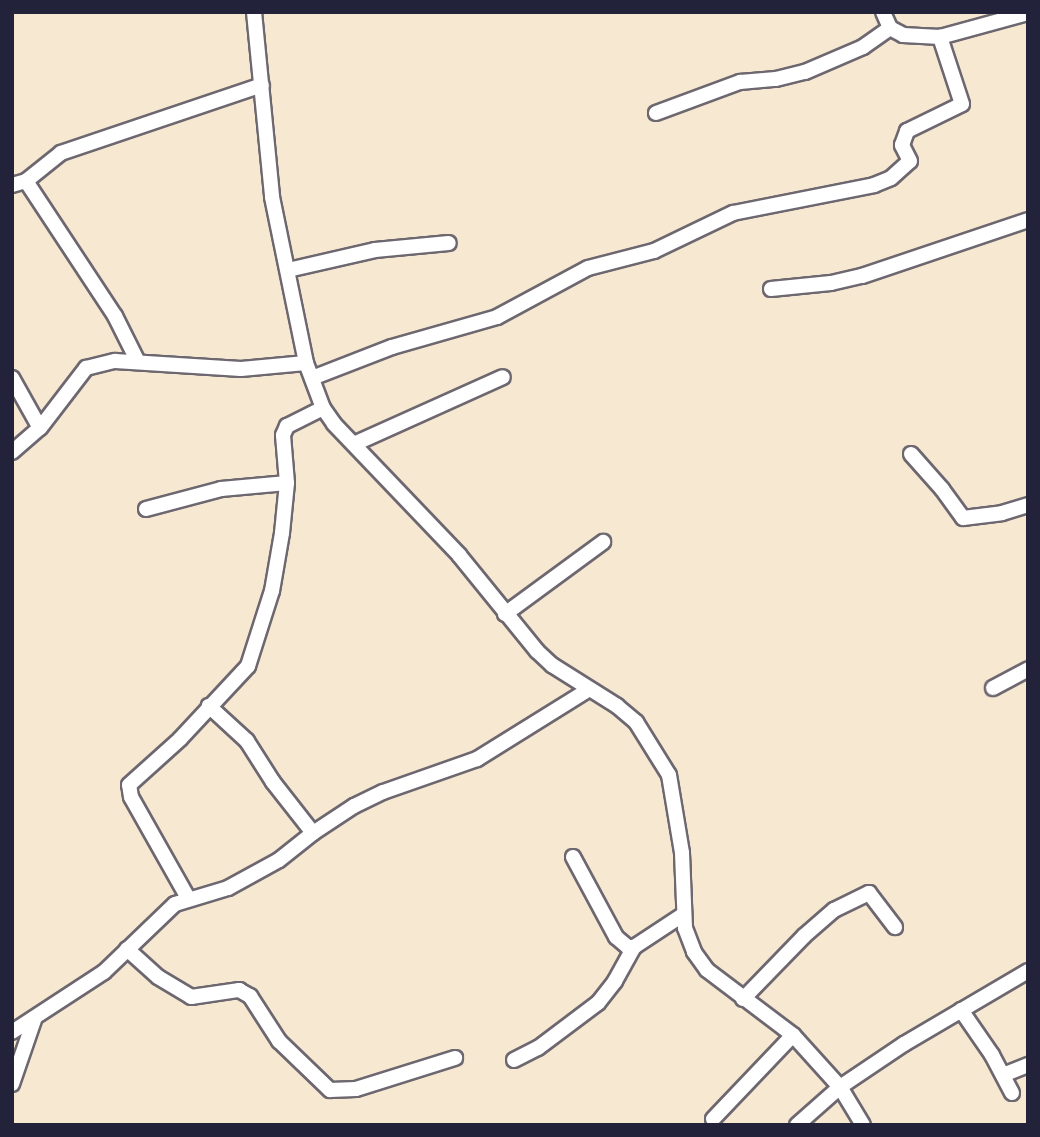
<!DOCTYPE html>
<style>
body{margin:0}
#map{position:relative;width:1040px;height:1137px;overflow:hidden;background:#f7e8d2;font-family:Sriracha,sans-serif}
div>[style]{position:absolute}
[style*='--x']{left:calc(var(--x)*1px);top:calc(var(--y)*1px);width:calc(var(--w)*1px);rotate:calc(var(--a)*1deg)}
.roads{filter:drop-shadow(2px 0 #6d6770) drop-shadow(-2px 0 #6d6770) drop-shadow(0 2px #6d6770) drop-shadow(0 -2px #6d6770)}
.minor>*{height:14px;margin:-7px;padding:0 7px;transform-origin:7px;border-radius:7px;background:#fff}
span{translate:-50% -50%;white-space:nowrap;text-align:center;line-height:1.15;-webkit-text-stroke:7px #fdfcf7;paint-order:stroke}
.frame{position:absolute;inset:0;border:14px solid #22223b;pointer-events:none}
</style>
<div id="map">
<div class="roads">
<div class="minor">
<i style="--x:254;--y:12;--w:186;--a:84.4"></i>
<i style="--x:272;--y:197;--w:169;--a:78.4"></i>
<i style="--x:306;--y:363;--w:48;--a:69.3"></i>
<i style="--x:323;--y:408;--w:19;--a:55"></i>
<i style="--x:334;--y:424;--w:181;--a:46.3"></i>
<i style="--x:459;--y:555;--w:124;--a:50.9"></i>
<i style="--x:537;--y:651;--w:21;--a:43"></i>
<i style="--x:552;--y:665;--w:77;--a:32.2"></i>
<i style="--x:617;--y:706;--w:25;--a:40"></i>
<i style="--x:636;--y:722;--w:62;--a:58.1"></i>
<i style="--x:669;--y:775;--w:79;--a:80.5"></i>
<i style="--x:682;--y:853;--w:75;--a:87.7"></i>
<i style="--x:685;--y:928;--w:26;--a:69"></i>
<i style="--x:694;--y:952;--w:22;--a:54"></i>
<i style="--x:707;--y:970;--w:108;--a:37.1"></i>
<i style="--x:793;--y:1035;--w:70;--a:47.9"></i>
<i style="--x:840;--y:1087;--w:44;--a:58.8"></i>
<i style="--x:883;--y:12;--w:17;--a:66"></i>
<i style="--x:890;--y:28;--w:15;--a:28"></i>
<i style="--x:903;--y:35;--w:37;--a:3"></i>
<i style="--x:940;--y:37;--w:91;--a:-15.3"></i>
<i style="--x:656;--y:113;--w:90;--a:-20.3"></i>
<i style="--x:740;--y:82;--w:36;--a:-5"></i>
<i style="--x:776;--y:79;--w:30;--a:-14"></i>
<i style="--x:805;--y:72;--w:63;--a:-23.3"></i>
<i style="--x:863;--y:47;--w:33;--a:-35"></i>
<i style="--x:26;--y:181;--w:162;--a:56.6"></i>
<i style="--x:115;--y:316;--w:51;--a:63.4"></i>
<i style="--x:12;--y:185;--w:15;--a:-16"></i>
<i style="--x:26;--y:181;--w:45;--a:-38.7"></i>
<i style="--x:61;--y:153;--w:212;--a:-18.7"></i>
<i style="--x:288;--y:270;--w:89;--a:-12.9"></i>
<i style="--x:375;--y:250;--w:74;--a:-5.4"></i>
<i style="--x:771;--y:289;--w:60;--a:-5.7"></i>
<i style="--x:831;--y:283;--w:32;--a:-13"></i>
<i style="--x:862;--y:276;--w:175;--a:-18.6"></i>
<i style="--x:12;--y:378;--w:57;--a:60.8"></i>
<i style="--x:312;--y:378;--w:86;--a:-21.2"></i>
<i style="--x:392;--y:347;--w:109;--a:-15.9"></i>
<i style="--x:497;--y:317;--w:103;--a:-28.3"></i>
<i style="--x:588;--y:268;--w:68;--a:-14.4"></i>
<i style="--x:654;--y:251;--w:88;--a:-25.7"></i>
<i style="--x:733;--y:213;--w:144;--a:-11.2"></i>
<i style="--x:874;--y:185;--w:18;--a:-22"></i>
<i style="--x:891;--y:178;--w:25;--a:-42"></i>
<i style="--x:910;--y:161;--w:18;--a:-117"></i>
<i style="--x:902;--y:145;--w:15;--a:-70"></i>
<i style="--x:907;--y:131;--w:61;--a:-26.1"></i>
<i style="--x:962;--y:104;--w:71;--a:-108.2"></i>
<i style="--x:354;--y:444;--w:163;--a:-24.2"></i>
<i style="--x:12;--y:452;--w:37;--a:-41"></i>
<i style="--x:40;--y:428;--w:76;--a:-52.5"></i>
<i style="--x:86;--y:368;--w:30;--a:-14"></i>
<i style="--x:115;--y:361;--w:126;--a:3.6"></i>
<i style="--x:241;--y:369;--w:65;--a:-5.3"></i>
<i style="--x:911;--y:454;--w:47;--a:48.5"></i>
<i style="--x:942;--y:489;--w:36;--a:54"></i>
<i style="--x:963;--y:518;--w:39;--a:-7"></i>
<i style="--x:1002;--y:513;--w:27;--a:-17"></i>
<i style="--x:146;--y:509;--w:78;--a:-14.9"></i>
<i style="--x:221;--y:489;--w:66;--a:-5.2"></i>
<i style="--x:505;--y:614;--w:122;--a:-36.3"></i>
<i style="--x:993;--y:688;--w:40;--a:-28"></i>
<i style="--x:313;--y:833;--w:49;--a:-33.4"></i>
<i style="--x:354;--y:806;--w:32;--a:-26"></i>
<i style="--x:383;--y:792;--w:100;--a:-19.3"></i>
<i style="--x:477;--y:759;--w:131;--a:-31.9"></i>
<i style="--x:573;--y:857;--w:91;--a:61.7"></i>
<i style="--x:616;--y:937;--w:16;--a:40"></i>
<i style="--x:628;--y:947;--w:6;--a:0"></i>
<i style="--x:634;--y:947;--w:60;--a:-33.4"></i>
<i style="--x:188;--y:898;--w:116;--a:-119.4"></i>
<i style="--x:131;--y:797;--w:12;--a:-99"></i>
<i style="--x:129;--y:785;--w:69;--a:-42"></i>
<i style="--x:180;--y:739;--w:100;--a:-47"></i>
<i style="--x:248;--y:666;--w:79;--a:-72.3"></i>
<i style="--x:272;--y:591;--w:59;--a:-80.2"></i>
<i style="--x:282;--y:533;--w:50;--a:-84.3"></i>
<i style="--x:287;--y:483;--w:48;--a:-94.8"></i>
<i style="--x:283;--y:435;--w:10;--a:-66"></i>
<i style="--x:287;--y:426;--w:40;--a:-26.6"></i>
<i style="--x:127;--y:949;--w:42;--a:42.1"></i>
<i style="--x:158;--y:977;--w:39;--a:31"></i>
<i style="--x:191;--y:997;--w:49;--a:-8.3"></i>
<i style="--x:239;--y:990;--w:13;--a:29"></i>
<i style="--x:250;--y:996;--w:54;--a:57.2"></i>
<i style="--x:279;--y:1041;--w:71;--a:43.9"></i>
<i style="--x:330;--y:1090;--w:26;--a:-2"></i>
<i style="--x:356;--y:1089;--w:104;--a:-17.4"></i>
<i style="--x:743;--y:999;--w:88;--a:-45.9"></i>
<i style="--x:804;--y:936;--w:40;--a:-41"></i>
<i style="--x:834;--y:910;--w:39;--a:-26"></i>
<i style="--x:869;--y:893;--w:43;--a:52.6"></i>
<i style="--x:961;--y:1010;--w:55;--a:55.4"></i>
<i style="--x:992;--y:1055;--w:43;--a:62.2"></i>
<i style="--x:12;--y:1032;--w:110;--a:-33.1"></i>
<i style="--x:104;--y:972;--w:98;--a:-43.8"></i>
<i style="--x:175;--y:904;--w:55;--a:-16.8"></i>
<i style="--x:228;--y:888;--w:58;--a:-28.8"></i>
<i style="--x:279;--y:860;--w:43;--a:-38.5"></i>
<i style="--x:313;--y:833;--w:65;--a:-128.1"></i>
<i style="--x:273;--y:782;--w:49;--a:-122.4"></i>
<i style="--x:247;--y:741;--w:52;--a:-137.4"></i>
<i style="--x:514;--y:1060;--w:27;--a:-27"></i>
<i style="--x:538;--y:1048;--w:75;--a:-36.9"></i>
<i style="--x:598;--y:1003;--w:28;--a:-52"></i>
<i style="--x:615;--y:981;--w:39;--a:-61"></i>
<i style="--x:1003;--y:1075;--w:27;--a:-22"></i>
<i style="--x:12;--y:1084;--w:68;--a:-71"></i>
<i style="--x:713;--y:1119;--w:116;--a:-46.4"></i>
<i style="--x:797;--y:1125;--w:57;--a:-41.5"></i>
<i style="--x:840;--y:1087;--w:77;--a:-33.9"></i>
<i style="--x:904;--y:1044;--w:144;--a:-30.5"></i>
</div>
</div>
<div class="frame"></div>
</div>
